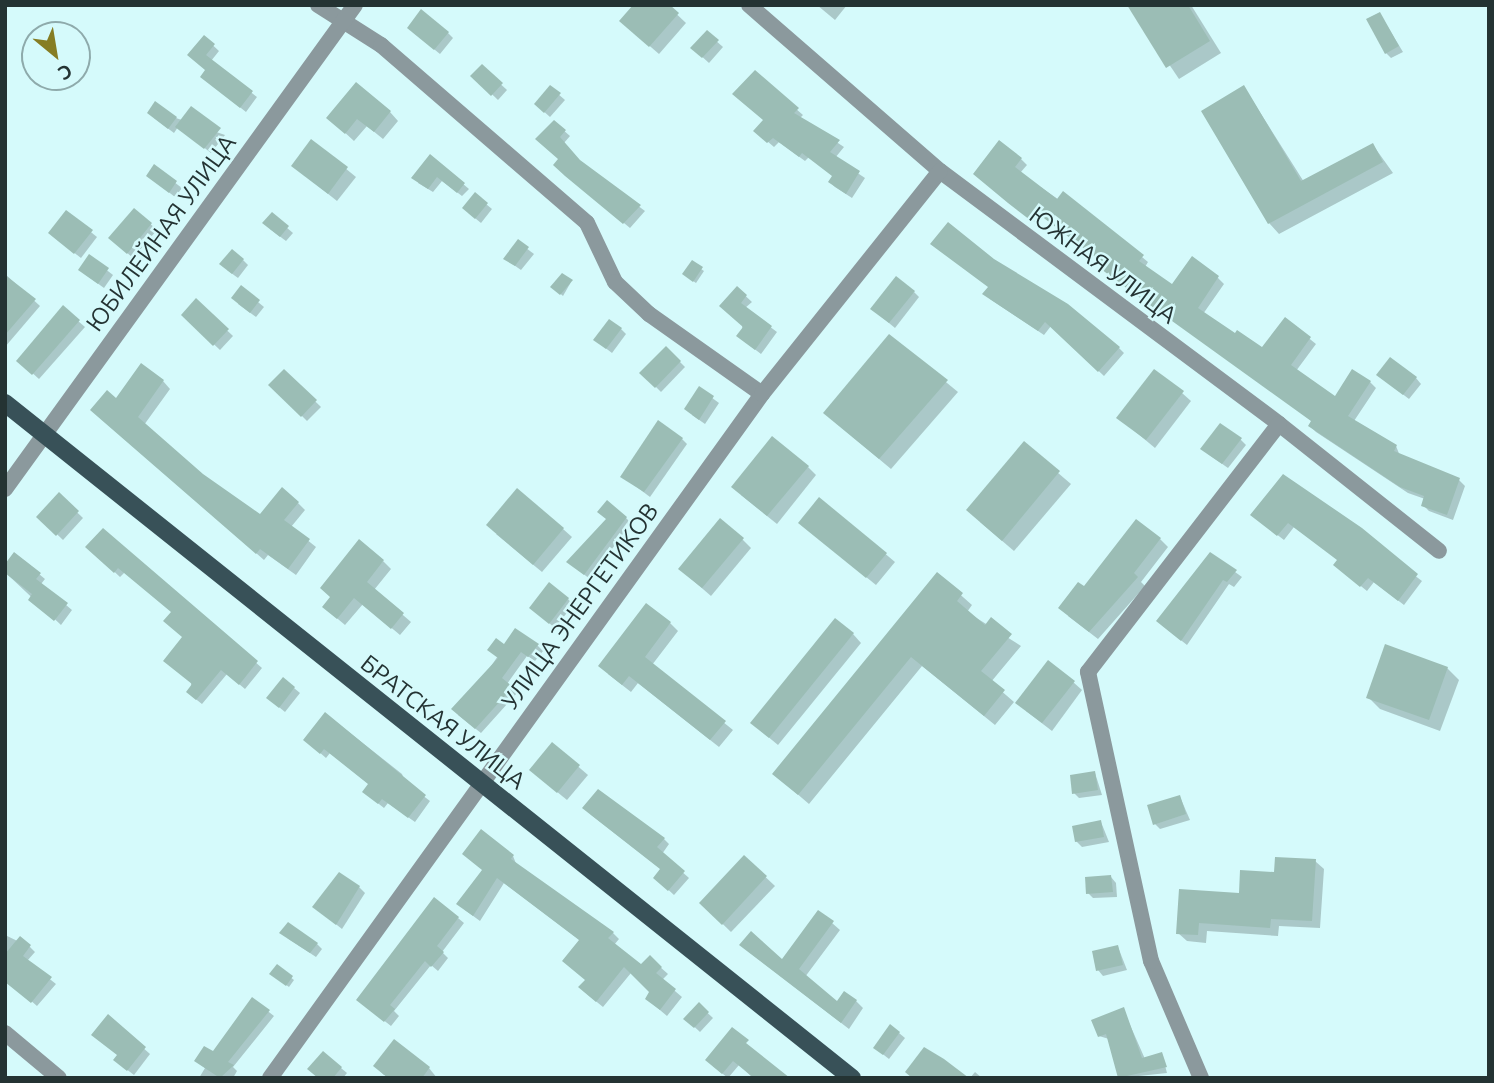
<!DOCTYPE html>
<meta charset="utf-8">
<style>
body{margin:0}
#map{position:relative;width:1494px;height:1083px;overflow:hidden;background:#d5fafb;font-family:Ubuntu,sans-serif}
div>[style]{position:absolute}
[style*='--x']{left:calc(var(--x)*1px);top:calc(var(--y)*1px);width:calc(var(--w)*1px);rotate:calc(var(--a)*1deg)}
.shadow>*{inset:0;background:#0003}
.building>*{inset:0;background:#9bbdb5}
.minor>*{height:16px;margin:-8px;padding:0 8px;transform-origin:8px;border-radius:8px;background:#8b999d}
.major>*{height:18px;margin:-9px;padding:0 9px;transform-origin:9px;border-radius:9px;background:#385158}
span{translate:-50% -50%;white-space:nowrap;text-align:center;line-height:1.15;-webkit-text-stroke:5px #d5fafb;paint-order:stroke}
.street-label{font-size:24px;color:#243333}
.frame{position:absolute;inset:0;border:7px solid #243333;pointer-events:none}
.north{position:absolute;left:21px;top:21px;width:70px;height:70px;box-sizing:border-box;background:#d5fafb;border:2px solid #8eaaab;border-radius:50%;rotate:150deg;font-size:19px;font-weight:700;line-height:28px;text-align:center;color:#243333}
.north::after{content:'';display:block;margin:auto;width:24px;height:32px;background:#867d23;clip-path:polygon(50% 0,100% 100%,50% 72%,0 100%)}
</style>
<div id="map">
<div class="shadow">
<i style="clip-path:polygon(667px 5px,686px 23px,659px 54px,630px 29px)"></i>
<i style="clip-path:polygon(817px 5px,847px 5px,835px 20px)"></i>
<i style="clip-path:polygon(1129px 5px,1191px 5px,1221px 53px,1179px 79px)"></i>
<i style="clip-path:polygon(1380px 14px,1403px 52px,1391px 58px,1386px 53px)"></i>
<i style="clip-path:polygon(414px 33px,448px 33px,453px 38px,440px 54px)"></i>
<i style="clip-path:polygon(707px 33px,723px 47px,709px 63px,698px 53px)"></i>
<i style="clip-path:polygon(204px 37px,219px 51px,211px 61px,257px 97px,246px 112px,208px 82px)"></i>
<i style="clip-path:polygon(482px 67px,507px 90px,498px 100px,473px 76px)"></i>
<i style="clip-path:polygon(755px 73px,803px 115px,800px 118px,844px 147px,835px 158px,865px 178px,852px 198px,835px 187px,830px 182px,833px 176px,809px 157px,805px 161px,779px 142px,774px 147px,761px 136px,765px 121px)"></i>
<i style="clip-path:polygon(550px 87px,565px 100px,550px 117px,541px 109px)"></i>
<i style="clip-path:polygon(1244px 87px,1304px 182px,1373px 145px,1393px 173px,1279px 234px,1269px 223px)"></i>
<i style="clip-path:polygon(390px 112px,398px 121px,383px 139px,367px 126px,354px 141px,329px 118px)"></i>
<i style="clip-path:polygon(154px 118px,176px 118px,225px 135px,211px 153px,178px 127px,174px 133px)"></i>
<i style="clip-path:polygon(554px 122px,570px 136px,564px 143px,581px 163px,645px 211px,630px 228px,573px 181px)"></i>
<i style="clip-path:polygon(312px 141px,356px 177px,337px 201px,293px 166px)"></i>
<i style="clip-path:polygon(430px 156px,469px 189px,462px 196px,442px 181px,433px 192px,418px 183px)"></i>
<i style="clip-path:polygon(1021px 159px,1027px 165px,1020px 173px,1142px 257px,1148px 262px,1145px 267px,1172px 286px,1193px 259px,1218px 278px,1224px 284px,1203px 314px,1262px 350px,1285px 319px,1316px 344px,1296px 371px,1335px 398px,1370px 382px,1376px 388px,1354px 421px,1396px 446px,1400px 456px,1459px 480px,1465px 486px,1453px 520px,1429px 511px,1423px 505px,1425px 499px,1408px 493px,1316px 432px,1310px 426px,1313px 422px,1043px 216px,1037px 224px,981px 179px)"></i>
<i style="clip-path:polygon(154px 167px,182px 188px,175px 197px,148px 176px)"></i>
<i style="clip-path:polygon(475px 195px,492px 209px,481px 223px,470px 214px)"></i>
<i style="clip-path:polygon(135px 210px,157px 230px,133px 258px,116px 243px)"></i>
<i style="clip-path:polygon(66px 212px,97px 237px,81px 258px,55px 238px)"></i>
<i style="clip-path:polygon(272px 215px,293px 233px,286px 241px,270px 229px)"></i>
<i style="clip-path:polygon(518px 242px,534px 254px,521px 270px,505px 259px)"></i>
<i style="clip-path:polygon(90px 257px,113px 275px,104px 288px,86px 275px)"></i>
<i style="clip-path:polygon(243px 260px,248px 265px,238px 278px,227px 270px)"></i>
<i style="clip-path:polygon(993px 260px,1119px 348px,1124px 353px,1104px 376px,1051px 326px,1044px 335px,990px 299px)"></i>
<i style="clip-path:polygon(692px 263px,704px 271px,696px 283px,686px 276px)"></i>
<i style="clip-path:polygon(5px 274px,40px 306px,5px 347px)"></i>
<i style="clip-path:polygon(571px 282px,563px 296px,555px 289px)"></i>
<i style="clip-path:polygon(241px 288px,264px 307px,256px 317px,238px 304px)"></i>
<i style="clip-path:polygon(737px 288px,752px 302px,745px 308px,777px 332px,761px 354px,744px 341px)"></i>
<i style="clip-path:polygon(914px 292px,919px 297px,895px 328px,878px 314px)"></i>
<i style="clip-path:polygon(196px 301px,233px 336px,220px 350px,183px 315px)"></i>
<i style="clip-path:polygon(63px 308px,85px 327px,39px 379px,19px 361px)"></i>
<i style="clip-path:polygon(621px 329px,626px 334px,612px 353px,595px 340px)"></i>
<i style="clip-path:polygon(890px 336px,958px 392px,891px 469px,836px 423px)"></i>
<i style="clip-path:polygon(666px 348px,685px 367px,661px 392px,642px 373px)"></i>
<i style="clip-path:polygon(284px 371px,321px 407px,307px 421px,271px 385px)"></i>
<i style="clip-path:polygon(1416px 378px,1421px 384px,1409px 399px,1384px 380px)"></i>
<i style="clip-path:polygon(163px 381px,170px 389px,144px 425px,202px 476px,260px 517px,298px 503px,305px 510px,291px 527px,316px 547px,296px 575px,268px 555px,264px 560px,99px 417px,116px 401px)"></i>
<i style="clip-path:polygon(700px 389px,719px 403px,705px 424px,692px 415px)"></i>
<i style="clip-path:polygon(1182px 393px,1191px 401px,1155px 448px,1119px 418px)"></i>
<i style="clip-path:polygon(682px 439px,687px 444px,650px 497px,622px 476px)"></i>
<i style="clip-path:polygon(1240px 439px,1246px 445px,1228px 468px,1208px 454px)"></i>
<i style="clip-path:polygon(1024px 444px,1071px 484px,1014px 551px,980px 522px)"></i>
<i style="clip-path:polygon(808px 467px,816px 475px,777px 524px,741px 495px)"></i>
<i style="clip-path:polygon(1283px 476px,1422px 581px,1404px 605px,1374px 582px,1367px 591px,1341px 570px,1339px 560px,1294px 527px,1284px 540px,1258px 520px)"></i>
<i style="clip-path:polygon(59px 495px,83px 518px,63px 540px,39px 517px)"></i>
<i style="clip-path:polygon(820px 499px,895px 562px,876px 585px,809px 531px)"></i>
<i style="clip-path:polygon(626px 518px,631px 523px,590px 579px,573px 566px,608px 519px)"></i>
<i style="clip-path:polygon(563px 529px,572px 537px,542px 572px,496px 534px)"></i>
<i style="clip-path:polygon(103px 530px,262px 668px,245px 689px,227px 674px,202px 704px,193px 697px,184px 638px,173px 612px,125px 572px,120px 577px,88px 547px)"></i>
<i style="clip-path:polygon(742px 539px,751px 548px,711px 596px,689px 577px)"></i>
<i style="clip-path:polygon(1160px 539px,1168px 547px,1141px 582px,1145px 586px,1098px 639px,1068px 616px,1084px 589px)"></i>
<i style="clip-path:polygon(1210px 554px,1242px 577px,1234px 587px,1229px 584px,1187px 645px,1163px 626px)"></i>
<i style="clip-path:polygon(383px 561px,391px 569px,374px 590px,411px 622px,400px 635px,363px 604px,345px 625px,332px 614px)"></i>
<i style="clip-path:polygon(39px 574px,45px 579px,41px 584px,72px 610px,61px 625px,8px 575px)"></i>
<i style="clip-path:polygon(938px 575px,972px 605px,967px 612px,1021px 646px,991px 682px,1014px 702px,995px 725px,922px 666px,809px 804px,774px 774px)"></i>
<i style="clip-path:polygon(568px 599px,573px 605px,555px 628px,537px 613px)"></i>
<i style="clip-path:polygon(670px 623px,678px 631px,652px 665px,733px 730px,719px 747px,638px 683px,631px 692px,608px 674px)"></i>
<i style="clip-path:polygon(853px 634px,861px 643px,778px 745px,761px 731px)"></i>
<i style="clip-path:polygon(537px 645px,543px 651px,535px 661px,527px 656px,507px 684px,517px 693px,481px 733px,458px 715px,504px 647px)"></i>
<i style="clip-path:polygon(1447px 668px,1459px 680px,1440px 731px,1380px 709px,1368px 697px)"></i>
<i style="clip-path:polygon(1073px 682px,1082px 690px,1052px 731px,1026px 711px)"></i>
<i style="clip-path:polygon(294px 688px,300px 693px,285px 712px,274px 703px)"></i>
<i style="clip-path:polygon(326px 714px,402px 774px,405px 782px,430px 801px,415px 822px,388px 803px,384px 808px,370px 797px,370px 785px,330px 753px,326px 758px,311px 745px)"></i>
<i style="clip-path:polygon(552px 744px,588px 775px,567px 800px,540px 778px)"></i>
<i style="clip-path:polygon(1095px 773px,1102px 795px,1079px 798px,1074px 793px)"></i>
<i style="clip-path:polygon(1180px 797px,1190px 820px,1160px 829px,1155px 824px)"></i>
<i style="clip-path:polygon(590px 814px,664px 839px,669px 844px,662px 854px,689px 878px,674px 895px,661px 883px,662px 870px)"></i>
<i style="clip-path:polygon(1101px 822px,1109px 842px,1082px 847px,1076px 841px)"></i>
<i style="clip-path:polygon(513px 856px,517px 866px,613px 933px,619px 939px,614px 945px,641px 967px,650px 958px,668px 974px,662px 980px,682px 997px,667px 1016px,654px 1005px,652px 992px,631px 973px,603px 1007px,587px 994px,581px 941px,504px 883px,480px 921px,465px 910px)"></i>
<i style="clip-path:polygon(744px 857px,775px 886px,731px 932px,701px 903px)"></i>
<i style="clip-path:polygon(1315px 861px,1324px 869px,1320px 928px,1279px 926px,1278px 936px,1207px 931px,1206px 943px,1187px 941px,1178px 933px,1276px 874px)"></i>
<i style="clip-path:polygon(1111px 877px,1116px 883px,1117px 897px,1093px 898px,1088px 893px)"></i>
<i style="clip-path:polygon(359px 887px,365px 893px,342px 929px,314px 907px)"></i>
<i style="clip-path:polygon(458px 918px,464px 923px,442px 952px,448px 958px,438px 971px,431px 965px,394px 1011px,399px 1016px,391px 1026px,364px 1005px)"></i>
<i style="clip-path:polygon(832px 923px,840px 930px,805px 977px,838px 1004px,856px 1001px,863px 1008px,849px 1029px,749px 952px,783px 962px)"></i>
<i style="clip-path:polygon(5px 935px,30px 947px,35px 952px,27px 961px,56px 984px,37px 1006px,5px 978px)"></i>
<i style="clip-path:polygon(287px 938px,317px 944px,322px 949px,316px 957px)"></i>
<i style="clip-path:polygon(1118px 947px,1127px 970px,1103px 976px,1098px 970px)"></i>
<i style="clip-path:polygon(277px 967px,294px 980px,289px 987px,274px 976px)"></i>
<i style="clip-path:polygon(252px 999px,274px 1016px,233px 1067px,237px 1071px,233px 1078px,199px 1078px,205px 1068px,196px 1061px,213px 1054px)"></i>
<i style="clip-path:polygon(699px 1005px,713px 1018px,700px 1032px,686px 1019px)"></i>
<i style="clip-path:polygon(1123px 1009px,1145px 1059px,1162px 1054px,1167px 1073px,1120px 1078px,1109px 1039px,1099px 1036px)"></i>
<i style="clip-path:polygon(108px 1017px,150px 1054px,134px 1075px,121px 1065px)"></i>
<i style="clip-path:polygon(732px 1029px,751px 1049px,788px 1078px,753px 1078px,739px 1065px,728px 1078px,713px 1066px)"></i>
<i style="clip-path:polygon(899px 1033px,905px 1038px,889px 1059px,875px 1048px)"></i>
<i style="clip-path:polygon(394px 1041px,429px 1068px,437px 1078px,384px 1075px,375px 1066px)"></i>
<i style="clip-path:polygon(323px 1053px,347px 1073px,343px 1078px,319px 1078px)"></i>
<i style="clip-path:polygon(975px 1072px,982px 1078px,970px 1078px)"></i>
</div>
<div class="building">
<i style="clip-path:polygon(633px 5px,670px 5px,679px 13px,649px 47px,619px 21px)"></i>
<i style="clip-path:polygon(1127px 5px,1188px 5px,1210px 41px,1166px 68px)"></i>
<i style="clip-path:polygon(421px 9px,449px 32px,434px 50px,407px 28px)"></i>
<i style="clip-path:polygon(1380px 12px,1399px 46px,1385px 54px,1366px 19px)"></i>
<i style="clip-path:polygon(707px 30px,719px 40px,702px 58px,690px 48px)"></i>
<i style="clip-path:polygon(204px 35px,215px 44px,206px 55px,253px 91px,240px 108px,200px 77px,205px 70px,187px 55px)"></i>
<i style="clip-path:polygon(482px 64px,503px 83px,491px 96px,470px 76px)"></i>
<i style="clip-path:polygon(755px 70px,799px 108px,794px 113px,840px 140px,830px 152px,860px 171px,846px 194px,828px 182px,832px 176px,802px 153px,799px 157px,773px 138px,767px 143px,753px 131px,763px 120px,732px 94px)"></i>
<i style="clip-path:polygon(356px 82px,391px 111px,374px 132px,357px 119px,345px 134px,326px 118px)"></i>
<i style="clip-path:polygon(550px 85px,561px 93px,544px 113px,534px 104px)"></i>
<i style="clip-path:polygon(1244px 85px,1301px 181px,1373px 143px,1383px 162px,1268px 224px,1201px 111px)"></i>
<i style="clip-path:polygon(155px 101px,177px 117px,168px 129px,147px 113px)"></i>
<i style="clip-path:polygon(191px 106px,221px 128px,204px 149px,175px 127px)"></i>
<i style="clip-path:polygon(554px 120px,566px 130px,560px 137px,580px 160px,641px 205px,623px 224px,565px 176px,553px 165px,558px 159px,535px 139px)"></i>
<i style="clip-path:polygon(311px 139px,348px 167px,328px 194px,291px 166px)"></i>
<i style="clip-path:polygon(999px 140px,1022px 158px,1015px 167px,1057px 199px,1063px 191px,1144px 255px,1139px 261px,1172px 284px,1192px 256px,1219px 276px,1198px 308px,1235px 333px,1237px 330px,1262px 347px,1285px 317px,1311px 337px,1291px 365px,1335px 396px,1352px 369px,1371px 381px,1348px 416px,1397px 445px,1394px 451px,1460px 478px,1447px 515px,1421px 506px,1424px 496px,1400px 487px,1308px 426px,1311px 421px,1129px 290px,1101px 269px,1104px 264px,1036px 212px,1030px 220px,1008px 203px,973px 174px)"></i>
<i style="clip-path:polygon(430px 154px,465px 183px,457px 193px,437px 177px,428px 189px,411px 178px)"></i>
<i style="clip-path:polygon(154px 164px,177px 181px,169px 193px,146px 176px)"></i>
<i style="clip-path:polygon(475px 192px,488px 203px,475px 219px,462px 208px)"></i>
<i style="clip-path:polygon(134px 208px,152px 223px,127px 254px,108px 238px)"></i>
<i style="clip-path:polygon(66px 210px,93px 230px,74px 254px,48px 233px)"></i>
<i style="clip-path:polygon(272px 212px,289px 226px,280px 237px,262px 223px)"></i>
<i style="clip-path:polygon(948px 222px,994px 259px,1068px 304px,1120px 347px,1098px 372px,1045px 322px,1038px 331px,982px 294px,988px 287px,930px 244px)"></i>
<i style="clip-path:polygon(518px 239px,529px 247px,515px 266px,503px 259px)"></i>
<i style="clip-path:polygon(232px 249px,244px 259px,232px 274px,219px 264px)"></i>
<i style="clip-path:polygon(89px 254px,109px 268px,98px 284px,78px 270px)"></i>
<i style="clip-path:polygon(692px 260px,703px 267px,693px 282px,682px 274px)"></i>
<i style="clip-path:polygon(562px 273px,573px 280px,560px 295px,550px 287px)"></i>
<i style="clip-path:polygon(5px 275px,36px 299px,5px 335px)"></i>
<i style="clip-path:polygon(896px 276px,915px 291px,889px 323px,870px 309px)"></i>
<i style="clip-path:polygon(241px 285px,260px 300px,250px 313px,231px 298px)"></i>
<i style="clip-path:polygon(737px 286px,747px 295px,741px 303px,772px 326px,755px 350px,736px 336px,743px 327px,719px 306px)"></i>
<i style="clip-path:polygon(196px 298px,229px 329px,213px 346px,181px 315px)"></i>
<i style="clip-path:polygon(63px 305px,80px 320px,32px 375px,16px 361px)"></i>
<i style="clip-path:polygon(609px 319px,622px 328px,606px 349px,593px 340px)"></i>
<i style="clip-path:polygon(889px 334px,948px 380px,879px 459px,823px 413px)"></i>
<i style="clip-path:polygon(666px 346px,681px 361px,655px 388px,639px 373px)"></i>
<i style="clip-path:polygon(1390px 357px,1417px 377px,1403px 395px,1376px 375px)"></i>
<i style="clip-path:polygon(141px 363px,164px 380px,138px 417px,203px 474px,260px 514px,282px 487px,299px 502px,284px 520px,310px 539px,288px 569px,260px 549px,256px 554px,90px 410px,107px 390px,116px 398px)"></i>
<i style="clip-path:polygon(284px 369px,317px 400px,301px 417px,268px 385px)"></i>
<i style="clip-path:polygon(1154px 369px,1184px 391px,1146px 440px,1116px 418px)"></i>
<i style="clip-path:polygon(699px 386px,714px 396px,699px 420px,684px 409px)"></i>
<i style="clip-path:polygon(658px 420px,683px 438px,644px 492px,620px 477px)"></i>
<i style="clip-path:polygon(1220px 423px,1242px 438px,1222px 464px,1200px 449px)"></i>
<i style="clip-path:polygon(772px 436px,809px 466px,767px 516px,731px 487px)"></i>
<i style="clip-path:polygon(1024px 441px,1060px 471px,1002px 541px,966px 510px)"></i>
<i style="clip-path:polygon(1283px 474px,1362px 528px,1418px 574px,1398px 601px,1368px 578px,1360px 587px,1333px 565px,1337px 560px,1288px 523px,1277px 536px,1250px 515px)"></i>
<i style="clip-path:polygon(517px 488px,564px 528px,533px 565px,486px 525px)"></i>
<i style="clip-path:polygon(59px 492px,79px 511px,56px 536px,36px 517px)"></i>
<i style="clip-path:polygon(819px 497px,887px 553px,866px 578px,798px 523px)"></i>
<i style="clip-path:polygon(607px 500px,627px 517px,584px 575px,566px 562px,606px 519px,597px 512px)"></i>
<i style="clip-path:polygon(720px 518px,744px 538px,702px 588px,678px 569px)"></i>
<i style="clip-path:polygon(1136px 519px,1161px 538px,1134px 573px,1138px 577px,1089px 632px,1058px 608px,1078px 582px,1084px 586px)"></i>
<i style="clip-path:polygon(103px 528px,258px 661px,239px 685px,221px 670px,196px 700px,186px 692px,192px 684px,163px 661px,182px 637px,163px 621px,171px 612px,118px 568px,114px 573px,85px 547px)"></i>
<i style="clip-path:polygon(359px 539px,384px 560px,367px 582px,404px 613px,391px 629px,354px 598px,337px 619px,322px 607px,330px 597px,320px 588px)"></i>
<i style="clip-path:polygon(14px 552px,41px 573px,36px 579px,68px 603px,54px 621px,28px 600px,32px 594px,5px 573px,5px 564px)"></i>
<i style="clip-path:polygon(1210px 552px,1237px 570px,1227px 582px,1223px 580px,1181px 641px,1156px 621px)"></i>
<i style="clip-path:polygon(937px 572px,963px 593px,957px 601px,985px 625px,991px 617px,1012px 634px,981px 671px,1005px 690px,984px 716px,911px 657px,798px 795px,772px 774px)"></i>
<i style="clip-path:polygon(549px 582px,569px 598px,549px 624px,529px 608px)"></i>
<i style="clip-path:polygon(646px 603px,671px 622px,645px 657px,726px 721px,710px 740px,629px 676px,622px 685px,598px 666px)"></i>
<i style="clip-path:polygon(835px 618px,854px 633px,769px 738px,750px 723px)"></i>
<i style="clip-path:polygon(515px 628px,539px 644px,528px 657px,521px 652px,502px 678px,513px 687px,475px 729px,451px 709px,498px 658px,487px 650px,496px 638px,504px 644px)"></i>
<i style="clip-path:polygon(1385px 644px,1448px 667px,1429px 720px,1366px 698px)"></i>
<i style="clip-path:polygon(1048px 660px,1075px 681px,1042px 723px,1015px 703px)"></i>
<i style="clip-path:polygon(283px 677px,295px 687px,279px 708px,266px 698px)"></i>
<i style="clip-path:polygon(325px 712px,426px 795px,408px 818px,382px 799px,378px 804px,362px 792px,368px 784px,324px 749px,320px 754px,303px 740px)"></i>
<i style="clip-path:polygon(552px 742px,580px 765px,557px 793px,529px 770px)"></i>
<i style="clip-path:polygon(1095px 771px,1098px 790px,1072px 794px,1070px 775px)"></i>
<i style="clip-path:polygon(598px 789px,665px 838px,657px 847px,685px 871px,668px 891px,653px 878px,660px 869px,582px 808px)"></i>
<i style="clip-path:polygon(1180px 795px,1186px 814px,1153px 825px,1147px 805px)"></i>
<i style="clip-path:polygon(1101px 820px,1104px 837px,1075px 842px,1072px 826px)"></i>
<i style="clip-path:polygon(481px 829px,514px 855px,511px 859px,614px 932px,608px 938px,641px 964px,650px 955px,662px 967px,656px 973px,676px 989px,660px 1010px,645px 999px,649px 992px,624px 967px,596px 1002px,578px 987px,585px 980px,562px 961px,579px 940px,497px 878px,473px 916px,456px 904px,482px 870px,462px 854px)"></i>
<i style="clip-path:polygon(744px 855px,767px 876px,722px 925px,699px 903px)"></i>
<i style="clip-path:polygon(1275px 857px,1316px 859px,1312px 921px,1271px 919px,1270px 928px,1199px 923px,1198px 935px,1176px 934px,1179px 889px,1239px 893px,1240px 870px,1274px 872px)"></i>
<i style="clip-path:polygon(339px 872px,360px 886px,336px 925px,312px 907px)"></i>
<i style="clip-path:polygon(1111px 875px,1113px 892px,1086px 894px,1085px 877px)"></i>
<i style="clip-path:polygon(434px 897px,459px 917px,437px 946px,444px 952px,431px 967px,425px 961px,390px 1005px,395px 1009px,384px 1022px,356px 1000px)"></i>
<i style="clip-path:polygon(818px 910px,834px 921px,799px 969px,837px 1001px,844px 991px,857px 1000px,841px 1023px,739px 945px,751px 931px,782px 959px)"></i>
<i style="clip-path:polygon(288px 922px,318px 943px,310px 953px,279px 933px)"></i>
<i style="clip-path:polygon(20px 936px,31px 945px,23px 956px,52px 977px,31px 1003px,5px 982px,5px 954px)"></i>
<i style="clip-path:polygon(1118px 945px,1123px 965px,1096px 971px,1092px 951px)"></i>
<i style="clip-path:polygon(277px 964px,293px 976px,286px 986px,269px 974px)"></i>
<i style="clip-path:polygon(252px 997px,270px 1010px,228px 1062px,234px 1065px,220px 1078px,194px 1061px,204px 1046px,213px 1051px)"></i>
<i style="clip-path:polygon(699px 1002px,709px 1012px,694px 1028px,683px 1019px)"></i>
<i style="clip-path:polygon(1124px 1007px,1142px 1058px,1162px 1052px,1167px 1067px,1118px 1078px,1106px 1034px,1098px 1037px,1091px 1020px)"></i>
<i style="clip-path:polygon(108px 1014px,146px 1047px,127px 1071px,113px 1060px,117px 1055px,91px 1035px)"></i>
<i style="clip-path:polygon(890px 1024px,900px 1032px,883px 1055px,873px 1048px)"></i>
<i style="clip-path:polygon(732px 1027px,749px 1040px,746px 1043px,790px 1078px,754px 1078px,733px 1061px,722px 1074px,705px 1060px)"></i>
<i style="clip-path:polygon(394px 1039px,430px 1067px,422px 1078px,388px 1078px,373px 1066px)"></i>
<i style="clip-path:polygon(924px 1047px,944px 1059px,969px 1078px,912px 1078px,905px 1072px)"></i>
<i style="clip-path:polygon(323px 1051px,342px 1067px,333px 1078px,318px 1078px,307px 1069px)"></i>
</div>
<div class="minor">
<i style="--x:318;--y:5;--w:75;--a:32.4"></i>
<i style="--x:381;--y:45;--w:272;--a:40.8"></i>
<i style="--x:587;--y:223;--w:65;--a:64.6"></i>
<i style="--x:615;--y:282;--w:47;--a:43.3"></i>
<i style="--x:649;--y:314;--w:138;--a:35.3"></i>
<i style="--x:749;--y:5;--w:253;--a:41"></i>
<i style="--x:940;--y:171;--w:423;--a:36.7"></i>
<i style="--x:1279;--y:424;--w:204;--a:38.4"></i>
<i style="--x:5;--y:489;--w:597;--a:-54.13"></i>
<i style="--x:5;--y:1033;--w:70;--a:39.8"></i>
<i style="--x:270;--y:1078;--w:843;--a:-54.27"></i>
<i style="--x:762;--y:394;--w:285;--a:-51.4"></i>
<i style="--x:1201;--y:1078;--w:127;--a:-113.1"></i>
<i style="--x:1151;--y:961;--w:296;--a:-102.3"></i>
<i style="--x:1088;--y:672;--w:313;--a:-52.4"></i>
</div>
<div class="major">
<i style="--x:5;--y:403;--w:1083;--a:38.55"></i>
</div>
<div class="street-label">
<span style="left:161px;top:233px;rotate:-54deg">ЮБИЛЕЙНАЯ УЛИЦА</span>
<span style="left:1103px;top:265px;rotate:37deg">ЮЖНАЯ УЛИЦА</span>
<span style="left:580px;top:606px;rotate:-54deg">УЛИЦА ЭНЕРГЕТИКОВ</span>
<span style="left:443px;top:722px;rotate:38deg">БРАТСКАЯ УЛИЦА</span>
</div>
<div class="frame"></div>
<div class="north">С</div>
</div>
